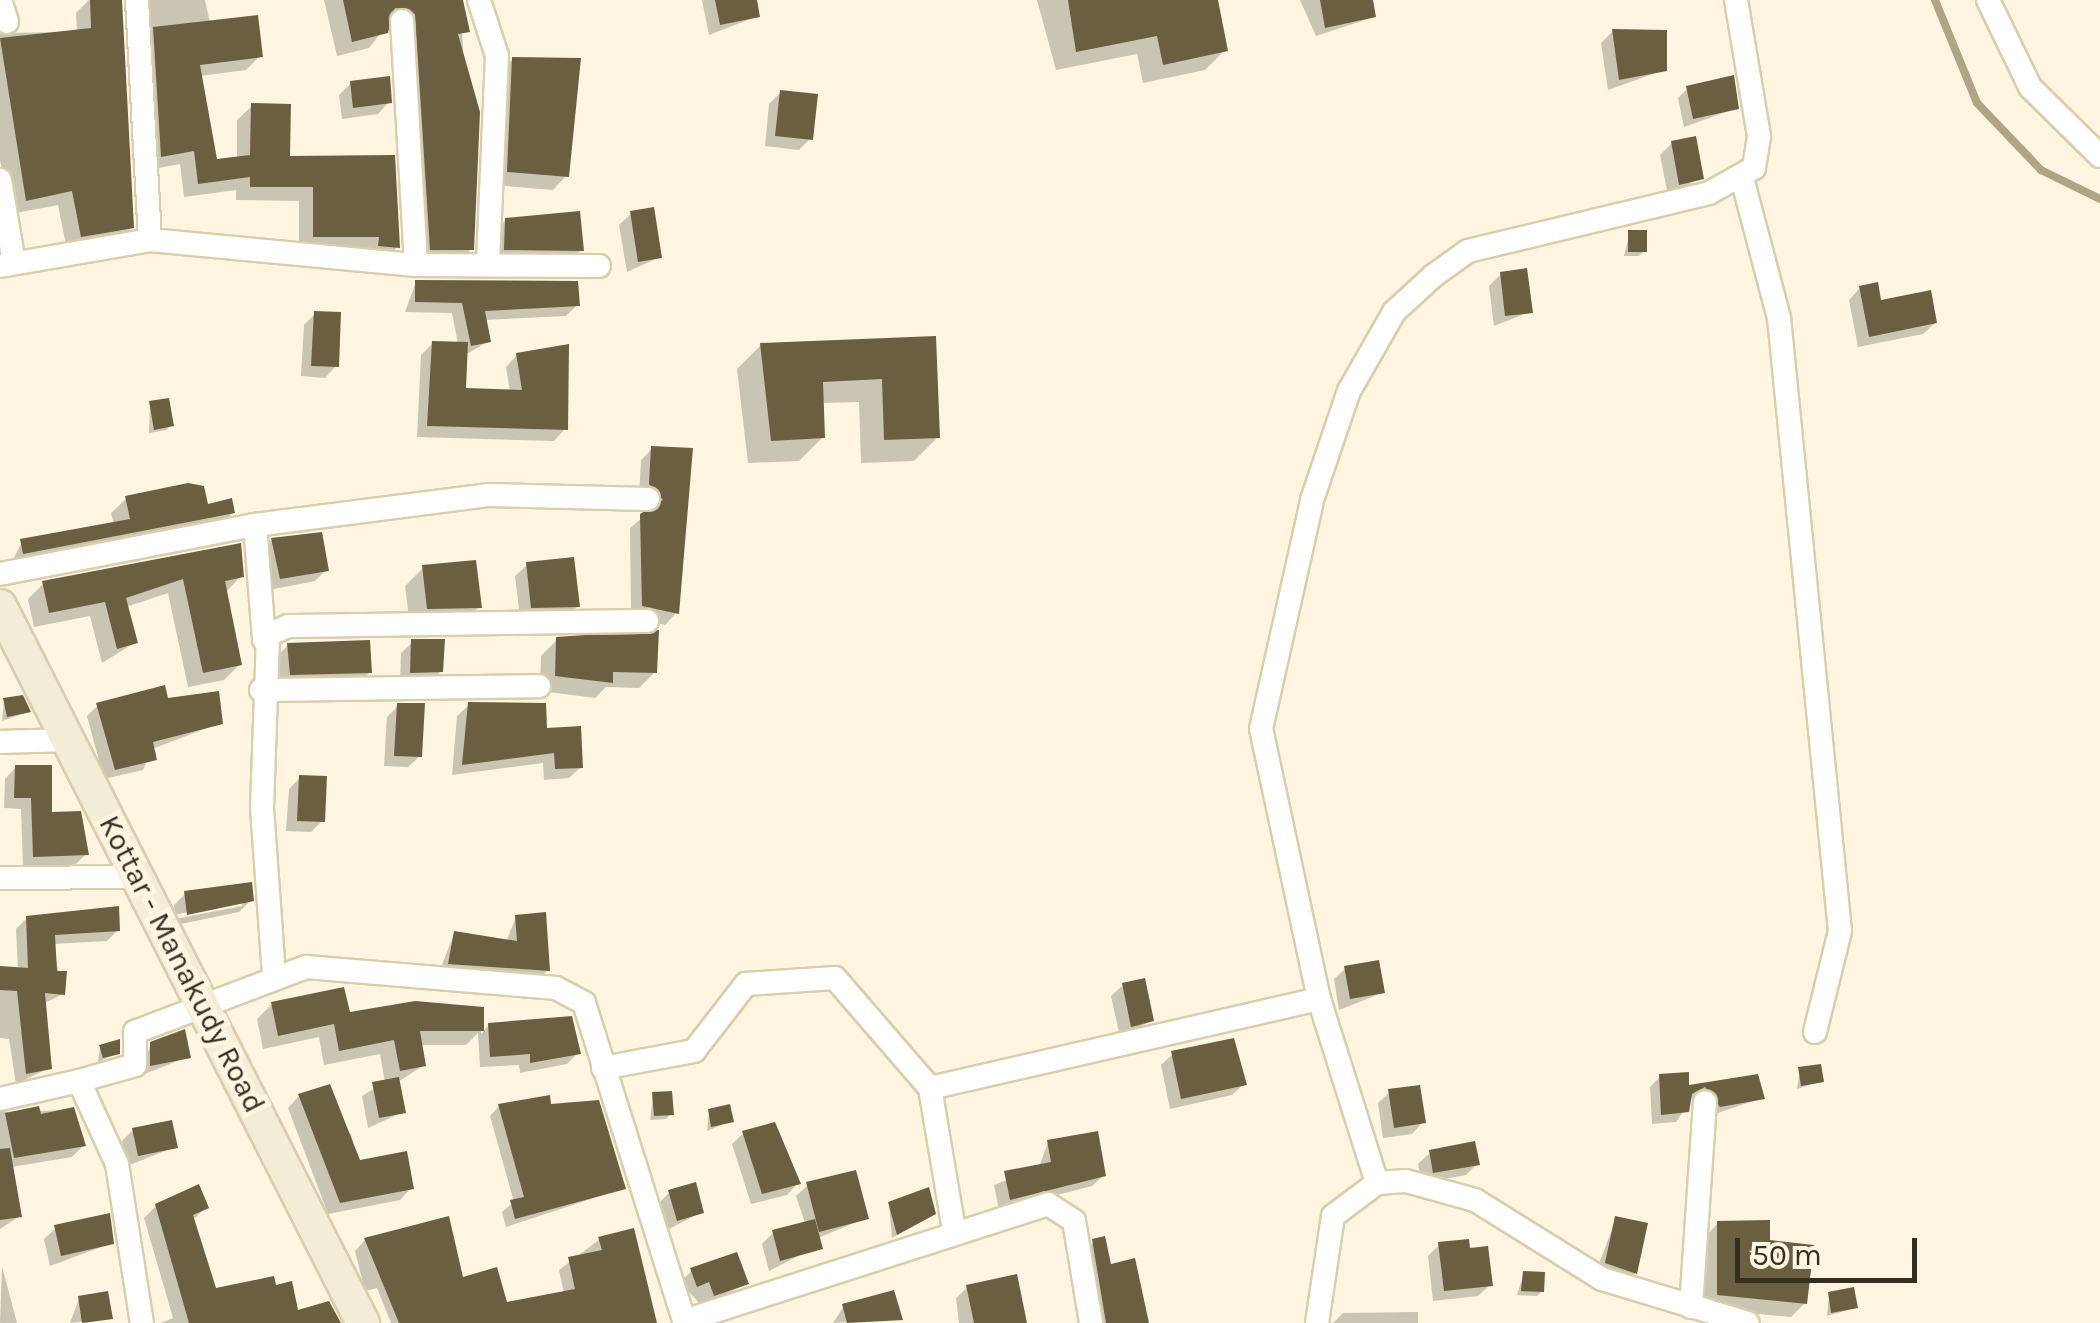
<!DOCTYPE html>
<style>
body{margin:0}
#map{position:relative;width:2100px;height:1323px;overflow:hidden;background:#fdf5e0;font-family:Karla,sans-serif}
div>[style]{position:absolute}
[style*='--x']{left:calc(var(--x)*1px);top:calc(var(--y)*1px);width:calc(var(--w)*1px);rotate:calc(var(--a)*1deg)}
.shadow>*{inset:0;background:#0003}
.stream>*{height:8px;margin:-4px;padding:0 4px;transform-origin:4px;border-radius:4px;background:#afa483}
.building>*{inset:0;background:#6a5f41}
.roads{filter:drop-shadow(2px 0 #d9cdab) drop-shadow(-2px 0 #d9cdab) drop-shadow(0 2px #d9cdab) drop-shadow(0 -2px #d9cdab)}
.street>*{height:22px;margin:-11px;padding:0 11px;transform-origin:11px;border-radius:11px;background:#fff}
.secondary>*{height:32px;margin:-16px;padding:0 16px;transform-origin:16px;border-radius:16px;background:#f3ecd7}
span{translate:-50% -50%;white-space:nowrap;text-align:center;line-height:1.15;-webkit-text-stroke:10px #fdf5e0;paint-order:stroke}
.street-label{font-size:30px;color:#322e20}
.scale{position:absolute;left:1735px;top:1238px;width:182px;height:45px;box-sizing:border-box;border:5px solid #322e20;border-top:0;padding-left:12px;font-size:30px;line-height:35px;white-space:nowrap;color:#322e20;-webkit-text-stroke:8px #fdf5e0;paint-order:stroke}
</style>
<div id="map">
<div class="shadow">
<i style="clip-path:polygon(89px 0,121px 0,132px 227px,117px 242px,67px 250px,58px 205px,11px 214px,0 160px,0 33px,77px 32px,76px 13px)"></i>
<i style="clip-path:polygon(135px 0,205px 0,210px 23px,260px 56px,246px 70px,200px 76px,215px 162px,237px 159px,237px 120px,252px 106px,287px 158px,397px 247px,383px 262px,299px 250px,299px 201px,236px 200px,236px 190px,184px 197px,180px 164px,147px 170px)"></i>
<i style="clip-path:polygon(324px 0,461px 0,471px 249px,456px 265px,415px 265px,400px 29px,387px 25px,369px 48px,337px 56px)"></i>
<i style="clip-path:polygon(702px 0,754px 0,758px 16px,709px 35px)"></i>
<i style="clip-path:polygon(1037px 0,1215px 0,1225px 50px,1205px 70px,1143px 83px,1137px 54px,1056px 70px)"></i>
<i style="clip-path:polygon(1300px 0,1370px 0,1374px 17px,1316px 36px)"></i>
<i style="clip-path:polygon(1613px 31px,1664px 70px,1608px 90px,1601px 43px)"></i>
<i style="clip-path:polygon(513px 59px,566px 176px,553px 190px,494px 185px,499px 73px)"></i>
<i style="clip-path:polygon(351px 83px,389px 102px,378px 114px,342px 119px,339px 95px)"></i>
<i style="clip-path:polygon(1688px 88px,1737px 108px,1684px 127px,1678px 98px)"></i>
<i style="clip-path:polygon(781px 92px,811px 138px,799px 150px,765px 146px,769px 104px)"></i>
<i style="clip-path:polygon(1672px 143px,1701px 178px,1668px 195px,1660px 155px)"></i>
<i style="clip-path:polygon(631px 214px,660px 257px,627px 272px,619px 225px)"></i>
<i style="clip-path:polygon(506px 220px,581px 250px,563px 268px,487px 267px,488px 238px)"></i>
<i style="clip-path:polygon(1630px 232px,1644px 251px,1639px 256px,1624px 256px)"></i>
<i style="clip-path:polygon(1501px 274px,1530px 312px,1494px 326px,1489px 286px)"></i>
<i style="clip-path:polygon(416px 282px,577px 305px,566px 316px,484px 320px,489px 341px,465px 355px,464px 390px,510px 392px,506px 367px,517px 355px,565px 429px,554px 441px,417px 437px,421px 355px,433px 343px,458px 344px,452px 313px,405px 312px)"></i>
<i style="clip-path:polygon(1860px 288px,1879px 303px,1935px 323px,1923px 334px,1858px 347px,1849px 300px)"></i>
<i style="clip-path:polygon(315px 314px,336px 366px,325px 378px,301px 376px,304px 325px)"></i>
<i style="clip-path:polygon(934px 338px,938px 437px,914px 461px,861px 463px,859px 402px,822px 403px,823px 437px,799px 461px,748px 463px,737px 369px,761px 345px)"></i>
<i style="clip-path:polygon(150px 404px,171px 425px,166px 430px,149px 433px)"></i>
<i style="clip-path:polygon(652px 449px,690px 451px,676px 613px,665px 625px,631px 617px,630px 528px,651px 510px,639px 496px,641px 460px)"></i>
<i style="clip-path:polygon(126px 499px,233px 513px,218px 527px,9px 567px,22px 542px,114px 524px,111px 513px)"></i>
<i style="clip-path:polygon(272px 540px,326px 570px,315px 581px,269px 590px,261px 552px)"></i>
<i style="clip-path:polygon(527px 565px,578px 606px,566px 617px,520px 618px,515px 576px)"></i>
<i style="clip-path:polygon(423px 568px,479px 607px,461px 625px,410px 626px,405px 586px)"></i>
<i style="clip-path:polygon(241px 576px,225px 593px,240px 664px,224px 680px,188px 687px,168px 593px,126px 607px,136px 642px,102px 663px,90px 616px,34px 627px,28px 599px,44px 583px)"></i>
<i style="clip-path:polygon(557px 640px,655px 672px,639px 688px,606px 687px,595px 698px,540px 691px,541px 656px)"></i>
<i style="clip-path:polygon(413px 642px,441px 671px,429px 683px,400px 683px,401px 653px)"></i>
<i style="clip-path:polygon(288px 645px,370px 672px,352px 690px,273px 691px,271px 663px)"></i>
<i style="clip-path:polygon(4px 701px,28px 712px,2px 721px)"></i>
<i style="clip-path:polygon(98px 705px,220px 723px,152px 749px,143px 770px,104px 779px,87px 716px)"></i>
<i style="clip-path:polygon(469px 705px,581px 767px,569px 778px,544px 780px,543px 763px,452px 775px,457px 716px)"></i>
<i style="clip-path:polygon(398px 706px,420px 756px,408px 767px,384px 766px,387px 717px)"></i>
<i style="clip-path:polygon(16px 767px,86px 854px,75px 865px,23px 867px,21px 809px,4px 808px,5px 779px)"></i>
<i style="clip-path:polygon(300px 778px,323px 820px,311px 832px,286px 831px,289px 789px)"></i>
<i style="clip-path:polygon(evenodd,186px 893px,251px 900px,239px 912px,176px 925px,174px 905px,186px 893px,242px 901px,242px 906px,175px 919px,174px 915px,242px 901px)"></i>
<i style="clip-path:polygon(516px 917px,548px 970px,536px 982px,438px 975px,454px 934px,506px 942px)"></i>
<i style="clip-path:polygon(27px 918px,118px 930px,107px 941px,53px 944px,63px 994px,43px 1004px,49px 1068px,16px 1084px,9px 1039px,0 1038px,0 969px,18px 970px,16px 929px)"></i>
<i style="clip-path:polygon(1346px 968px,1382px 993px,1339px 1010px,1334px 979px)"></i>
<i style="clip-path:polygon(1123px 985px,1151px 1021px,1120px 1037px,1111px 996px)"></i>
<i style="clip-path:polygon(272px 1004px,348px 1015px,481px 1009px,481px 1034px,489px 1025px,578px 1053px,567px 1064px,520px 1073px,519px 1065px,480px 1067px,478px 1033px,466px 1045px,420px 1045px,424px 1065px,398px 1082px,403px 1112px,368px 1128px,362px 1096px,385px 1082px,380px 1054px,324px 1065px,319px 1037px,263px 1049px,257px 1019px)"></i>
<i style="clip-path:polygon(151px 1044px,188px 1057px,139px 1076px)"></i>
<i style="clip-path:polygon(100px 1047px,118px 1053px,98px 1062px)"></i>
<i style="clip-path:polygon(1173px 1054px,1244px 1084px,1232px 1095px,1170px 1109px,1161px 1065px)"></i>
<i style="clip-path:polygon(1800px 1070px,1822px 1081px,1797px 1089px)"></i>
<i style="clip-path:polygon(1660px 1077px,1687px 1088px,1756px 1077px,1762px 1098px,1709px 1116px,1694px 1096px,1676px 1122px,1652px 1124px,1650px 1087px)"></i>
<i style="clip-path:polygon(1390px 1092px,1423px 1122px,1412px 1134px,1383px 1138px,1378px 1103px)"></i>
<i style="clip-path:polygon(653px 1095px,671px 1114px,666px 1119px,650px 1120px)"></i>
<i style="clip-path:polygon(299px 1096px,351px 1134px,358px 1163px,411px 1188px,400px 1200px,328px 1214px,288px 1108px)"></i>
<i style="clip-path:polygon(499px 1106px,548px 1106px,624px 1188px,506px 1227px,502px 1212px,514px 1202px,490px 1116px)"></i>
<i style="clip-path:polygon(73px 1110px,84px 1145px,72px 1157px,11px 1167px,20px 1216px,0 1229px,0 1112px)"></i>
<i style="clip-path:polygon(709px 1111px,731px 1121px,707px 1131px)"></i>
<i style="clip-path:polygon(133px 1130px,175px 1147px,127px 1166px,122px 1141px)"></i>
<i style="clip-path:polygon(744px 1133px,798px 1183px,787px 1195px,751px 1204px,732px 1144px)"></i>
<i style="clip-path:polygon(1048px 1142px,1104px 1175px,1092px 1186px,999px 1210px,994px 1185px,1039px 1167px)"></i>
<i style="clip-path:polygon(1430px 1153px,1477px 1164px,1466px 1175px,1422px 1183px,1418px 1164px)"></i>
<i style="clip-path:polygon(808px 1185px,866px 1218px,811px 1241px,796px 1196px)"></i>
<i style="clip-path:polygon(670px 1192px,702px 1212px,665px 1231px,658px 1204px)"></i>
<i style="clip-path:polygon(889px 1205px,933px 1214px,892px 1238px)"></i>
<i style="clip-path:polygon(156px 1206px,206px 1207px,194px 1219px,214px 1291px,274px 1288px,296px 1313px,335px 1323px,161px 1323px,173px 1318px,144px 1218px)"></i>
<i style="clip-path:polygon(1616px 1219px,1635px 1273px,1624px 1284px,1595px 1274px)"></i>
<i style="clip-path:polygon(1718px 1223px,1768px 1242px,1805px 1303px,1791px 1317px,1704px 1309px,1704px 1238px)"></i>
<i style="clip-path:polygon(56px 1228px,112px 1243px,50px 1266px,44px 1239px)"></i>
<i style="clip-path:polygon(773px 1233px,804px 1253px,769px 1271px,762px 1244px)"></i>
<i style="clip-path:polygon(600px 1239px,656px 1323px,391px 1323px,377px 1288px,365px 1291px,355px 1251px,365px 1240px,505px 1305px,564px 1294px,559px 1270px)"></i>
<i style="clip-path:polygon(1094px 1242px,1109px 1266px,1144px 1323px,1091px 1323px,1080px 1255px)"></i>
<i style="clip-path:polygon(1439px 1245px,1486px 1249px,1490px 1285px,1478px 1296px,1433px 1301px,1428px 1256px)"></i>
<i style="clip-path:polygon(2px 1266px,17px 1323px,0 1323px)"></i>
<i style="clip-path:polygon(692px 1271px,746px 1284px,702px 1306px,680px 1282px)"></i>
<i style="clip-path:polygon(1524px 1273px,1542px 1291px,1537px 1296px,1517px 1295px)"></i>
<i style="clip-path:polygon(968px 1287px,1025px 1323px,959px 1323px,956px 1298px)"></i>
<i style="clip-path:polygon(1829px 1294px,1855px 1308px,1827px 1316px)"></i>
<i style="clip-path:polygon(79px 1299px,110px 1318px,70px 1323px)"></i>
<i style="clip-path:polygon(844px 1306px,900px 1319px,833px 1323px)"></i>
<i style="clip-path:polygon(1418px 1312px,1418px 1323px,1333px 1323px,1343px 1313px)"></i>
</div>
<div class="stream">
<i style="--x:1935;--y:0;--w:111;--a:67.8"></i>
<i style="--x:1977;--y:103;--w:93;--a:46.3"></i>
<i style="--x:2041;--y:170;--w:66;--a:26.2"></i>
</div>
<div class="building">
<i style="clip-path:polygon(90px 0,122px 0,134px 228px,81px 237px,72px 191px,26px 201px,0 38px,91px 28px)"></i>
<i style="clip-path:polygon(343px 0,463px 0,470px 32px,458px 34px,480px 112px,474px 250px,430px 250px,415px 14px,395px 8px,388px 33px,352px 42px)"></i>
<i style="clip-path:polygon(715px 0,757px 0,760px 17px,720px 25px)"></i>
<i style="clip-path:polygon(1068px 0,1218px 0,1228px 51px,1163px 65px,1157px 36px,1076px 52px)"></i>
<i style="clip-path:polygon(1320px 0,1373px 0,1376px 17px,1325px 28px)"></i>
<i style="clip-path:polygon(258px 15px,263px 57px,200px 65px,217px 159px,250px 155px,251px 103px,291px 104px,290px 156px,395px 155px,400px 248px,378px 246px,379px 237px,313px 237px,313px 187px,250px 187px,250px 177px,198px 184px,194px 151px,161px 157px,153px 27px)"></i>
<i style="clip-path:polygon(1612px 29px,1667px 30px,1667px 71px,1619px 80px)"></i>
<i style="clip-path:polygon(512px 57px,581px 58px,569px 177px,507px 172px)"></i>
<i style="clip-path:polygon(1734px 75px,1739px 109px,1693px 119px,1686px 86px)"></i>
<i style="clip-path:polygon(390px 76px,392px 103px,353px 108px,350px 81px)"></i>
<i style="clip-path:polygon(780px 90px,818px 94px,813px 140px,775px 136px)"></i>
<i style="clip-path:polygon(1696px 136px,1704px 179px,1679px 185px,1671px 141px)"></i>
<i style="clip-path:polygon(654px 207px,662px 258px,638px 262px,630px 211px)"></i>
<i style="clip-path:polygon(580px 211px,584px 251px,504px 250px,505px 218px)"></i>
<i style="clip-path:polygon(1628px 230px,1647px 230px,1647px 252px,1628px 252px)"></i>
<i style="clip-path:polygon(1527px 268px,1533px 313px,1505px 316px,1500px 272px)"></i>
<i style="clip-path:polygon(415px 280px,578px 281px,580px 306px,485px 311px,491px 342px,471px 346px,462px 303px,415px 302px)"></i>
<i style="clip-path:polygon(1878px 282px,1881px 300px,1931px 290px,1937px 323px,1869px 337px,1859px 286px)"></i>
<i style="clip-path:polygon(314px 311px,341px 312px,339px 367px,311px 366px)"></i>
<i style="clip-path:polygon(936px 336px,940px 438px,884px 440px,882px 379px,823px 382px,825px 438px,771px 441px,760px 343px)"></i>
<i style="clip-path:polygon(432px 341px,468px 342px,466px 388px,522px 390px,516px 353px,569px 344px,568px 430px,427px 426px)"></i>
<i style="clip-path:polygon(169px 398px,174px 426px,154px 430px,149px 401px)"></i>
<i style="clip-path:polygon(651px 446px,693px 448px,679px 614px,642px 606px,640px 514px,663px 500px,649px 484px)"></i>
<i style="clip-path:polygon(188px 483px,204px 486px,208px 504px,232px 498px,235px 513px,23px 554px,20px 539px,130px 519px,125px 496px)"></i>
<i style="clip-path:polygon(322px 532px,329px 571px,280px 579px,271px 538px)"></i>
<i style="clip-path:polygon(241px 543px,244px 577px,225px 581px,242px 665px,203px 673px,183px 579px,126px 598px,138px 643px,117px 649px,105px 602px,49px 613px,42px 581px)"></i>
<i style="clip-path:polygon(574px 557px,580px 607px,531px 608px,526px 562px)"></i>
<i style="clip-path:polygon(476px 560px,482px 608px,427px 609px,422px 565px)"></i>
<i style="clip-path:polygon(659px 630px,657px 673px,613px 672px,613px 683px,555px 676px,556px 637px)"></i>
<i style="clip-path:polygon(411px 639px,445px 639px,443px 672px,410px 673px)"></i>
<i style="clip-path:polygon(370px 640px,372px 673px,290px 675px,287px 643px)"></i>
<i style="clip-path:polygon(165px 685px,168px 698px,219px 691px,223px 724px,153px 742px,157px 760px,115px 770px,96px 703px)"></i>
<i style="clip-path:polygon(23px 695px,31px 712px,7px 717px,3px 698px)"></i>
<i style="clip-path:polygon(468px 702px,546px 703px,547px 728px,581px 726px,583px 768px,555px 769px,554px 753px,462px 765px)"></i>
<i style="clip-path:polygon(397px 703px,425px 703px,422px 757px,394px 756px)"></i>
<i style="clip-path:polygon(15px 765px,52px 765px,52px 812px,81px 811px,89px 855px,33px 857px,31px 798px,14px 798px)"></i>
<i style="clip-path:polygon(299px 775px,327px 776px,325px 822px,297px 821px)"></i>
<i style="clip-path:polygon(252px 882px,254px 901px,187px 915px,184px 891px)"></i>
<i style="clip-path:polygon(119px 906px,120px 931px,55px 935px,57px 971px,67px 971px,65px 995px,45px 993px,52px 1069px,26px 1074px,17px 991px,0 990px,0 966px,28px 968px,26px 916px)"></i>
<i style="clip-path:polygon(546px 912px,550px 971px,448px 964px,454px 931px,517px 941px,515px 915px)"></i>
<i style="clip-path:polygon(1379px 960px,1385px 993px,1350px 999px,1344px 966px)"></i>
<i style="clip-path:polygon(1145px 978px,1154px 1021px,1131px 1027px,1122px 983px)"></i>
<i style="clip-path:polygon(344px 987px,350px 1012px,415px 1001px,484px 1007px,484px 1031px,420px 1031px,426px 1066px,400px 1071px,394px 1040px,339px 1051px,334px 1024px,278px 1036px,271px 1002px)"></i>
<i style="clip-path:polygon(572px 1016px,581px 1054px,530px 1063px,530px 1054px,490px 1057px,488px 1023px)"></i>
<i style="clip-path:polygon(185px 1029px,191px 1058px,150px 1066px,150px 1042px)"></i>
<i style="clip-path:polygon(1234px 1038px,1247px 1085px,1181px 1099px,1171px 1051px)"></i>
<i style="clip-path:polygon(120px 1039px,120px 1054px,103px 1058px,99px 1045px)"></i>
<i style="clip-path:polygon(1821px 1064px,1824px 1082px,1801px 1086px,1798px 1067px)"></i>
<i style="clip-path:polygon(1689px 1072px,1689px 1085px,1758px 1074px,1765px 1099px,1720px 1107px,1705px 1087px,1692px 1094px,1689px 1112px,1661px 1115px,1659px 1074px)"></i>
<i style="clip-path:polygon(399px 1077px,406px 1113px,379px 1118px,372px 1082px)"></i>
<i style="clip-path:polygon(330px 1084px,360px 1160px,407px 1151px,414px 1189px,340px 1203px,298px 1094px)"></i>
<i style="clip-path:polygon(1420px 1085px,1426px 1123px,1394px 1128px,1388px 1089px)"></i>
<i style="clip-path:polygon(672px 1091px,674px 1115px,654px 1116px,652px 1092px)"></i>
<i style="clip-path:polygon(550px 1095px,551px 1104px,599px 1100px,626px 1189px,515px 1219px,510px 1200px,524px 1197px,498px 1104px)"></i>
<i style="clip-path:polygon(730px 1104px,734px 1122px,711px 1127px,708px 1109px)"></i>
<i style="clip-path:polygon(39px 1106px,41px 1114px,74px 1107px,86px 1146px,14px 1158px,5px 1113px)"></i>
<i style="clip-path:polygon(172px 1120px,178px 1148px,138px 1156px,132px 1128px)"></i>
<i style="clip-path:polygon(775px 1122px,801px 1184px,762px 1194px,742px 1131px)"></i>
<i style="clip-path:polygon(1098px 1131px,1106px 1176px,1010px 1200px,1004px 1171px,1051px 1162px,1047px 1140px)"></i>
<i style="clip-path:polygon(1475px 1141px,1480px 1165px,1433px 1173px,1429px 1150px)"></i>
<i style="clip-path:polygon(10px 1148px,22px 1217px,0 1220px,0 1149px)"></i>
<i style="clip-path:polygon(856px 1170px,869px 1219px,819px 1232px,806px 1182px)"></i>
<i style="clip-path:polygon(696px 1182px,704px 1213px,677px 1221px,668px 1190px)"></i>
<i style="clip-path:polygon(199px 1184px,209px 1208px,193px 1215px,216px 1288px,274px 1276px,276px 1285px,292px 1281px,298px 1310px,329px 1301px,341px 1323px,189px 1323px,155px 1204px)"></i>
<i style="clip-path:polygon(929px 1187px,936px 1214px,897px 1235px,888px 1202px)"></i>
<i style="clip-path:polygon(110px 1213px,114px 1244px,61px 1256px,54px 1225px)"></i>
<i style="clip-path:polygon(449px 1216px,463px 1277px,497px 1267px,507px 1302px,575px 1289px,568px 1257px,602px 1250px,598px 1237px,634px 1228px,657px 1323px,399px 1323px,364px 1238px)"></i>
<i style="clip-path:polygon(1615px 1216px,1648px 1223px,1637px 1274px,1605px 1263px)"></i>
<i style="clip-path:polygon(815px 1219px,823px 1249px,780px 1261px,772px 1230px)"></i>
<i style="clip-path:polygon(1770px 1220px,1770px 1240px,1814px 1245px,1807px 1304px,1717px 1295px,1717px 1221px)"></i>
<i style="clip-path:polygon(1105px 1236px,1111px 1264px,1135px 1258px,1149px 1323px,1106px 1323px,1092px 1239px)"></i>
<i style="clip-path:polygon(1469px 1239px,1470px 1248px,1488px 1246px,1493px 1286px,1444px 1291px,1438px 1242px)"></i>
<i style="clip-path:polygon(737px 1252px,749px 1284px,714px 1296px,709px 1282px,697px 1287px,690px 1268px)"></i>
<i style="clip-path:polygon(1523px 1271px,1545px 1272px,1544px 1292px,1521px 1291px)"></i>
<i style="clip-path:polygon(1017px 1274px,1027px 1323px,974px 1323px,966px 1285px)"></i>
<i style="clip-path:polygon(1854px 1287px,1858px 1308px,1831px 1313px,1828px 1292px)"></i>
<i style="clip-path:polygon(894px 1290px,903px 1320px,847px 1323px,842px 1304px)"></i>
<i style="clip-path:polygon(108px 1291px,113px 1319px,82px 1323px,78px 1296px)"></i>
</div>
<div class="roads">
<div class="street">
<i style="--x:0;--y:0;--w:23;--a:72"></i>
<i style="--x:137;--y:0;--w:240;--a:86.9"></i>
<i style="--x:479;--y:0;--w:59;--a:72.2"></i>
<i style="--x:497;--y:56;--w:209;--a:92.5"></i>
<i style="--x:1988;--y:0;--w:97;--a:64.2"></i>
<i style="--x:2030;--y:87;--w:98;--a:44.6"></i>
<i style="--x:402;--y:21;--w:244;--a:86.7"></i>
<i style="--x:1742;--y:178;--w:145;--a:75.2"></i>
<i style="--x:1779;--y:318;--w:616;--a:84.32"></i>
<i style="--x:1840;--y:931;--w:104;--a:103.9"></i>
<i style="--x:0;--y:180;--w:84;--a:80.4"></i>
<i style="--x:0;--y:266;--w:152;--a:-9.8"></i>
<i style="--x:150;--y:240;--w:267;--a:5.4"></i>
<i style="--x:416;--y:265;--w:183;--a:0.3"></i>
<i style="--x:255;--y:525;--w:115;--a:85.5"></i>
<i style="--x:0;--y:574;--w:260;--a:-10.9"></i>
<i style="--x:255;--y:525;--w:235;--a:-7.3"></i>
<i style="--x:488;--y:495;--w:160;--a:1.4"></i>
<i style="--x:261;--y:690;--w:278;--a:-0.8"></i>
<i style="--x:0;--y:742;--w:68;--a:-1.7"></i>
<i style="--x:0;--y:878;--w:138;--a:-0.4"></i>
<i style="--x:274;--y:975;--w:167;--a:-94.1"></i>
<i style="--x:262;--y:808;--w:173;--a:-88"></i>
<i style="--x:268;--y:635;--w:22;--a:-24"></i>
<i style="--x:288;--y:626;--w:359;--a:-0.8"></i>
<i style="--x:603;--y:1068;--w:93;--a:-10.6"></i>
<i style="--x:694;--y:1051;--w:85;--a:-52.2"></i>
<i style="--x:746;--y:984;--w:89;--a:-3.9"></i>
<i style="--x:835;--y:978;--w:145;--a:49.2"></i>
<i style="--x:930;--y:1088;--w:144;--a:80.4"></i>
<i style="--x:79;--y:1081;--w:58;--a:-15.9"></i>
<i style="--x:135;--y:1065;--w:33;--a:-90"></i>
<i style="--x:135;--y:1032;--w:183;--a:-20.8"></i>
<i style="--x:306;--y:967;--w:251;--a:4.8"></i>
<i style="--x:556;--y:988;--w:32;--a:28"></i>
<i style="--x:584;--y:1003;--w:336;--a:72.5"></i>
<i style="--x:930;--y:1088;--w:399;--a:-12.9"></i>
<i style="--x:0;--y:1099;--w:81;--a:-12.8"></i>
<i style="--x:79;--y:1081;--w:91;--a:65.4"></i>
<i style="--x:117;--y:1164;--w:161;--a:81.1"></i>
<i style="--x:1377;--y:1183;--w:193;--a:-107.5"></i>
<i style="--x:1319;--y:999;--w:276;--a:-102.1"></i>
<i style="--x:1261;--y:729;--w:235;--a:-77.4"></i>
<i style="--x:1312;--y:500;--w:115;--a:-71.3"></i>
<i style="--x:1349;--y:391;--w:91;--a:-60.3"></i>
<i style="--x:1394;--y:312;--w:53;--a:-42.7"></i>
<i style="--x:1433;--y:276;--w:43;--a:-35.5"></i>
<i style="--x:1468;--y:251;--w:248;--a:-13.5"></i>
<i style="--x:1709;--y:193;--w:51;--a:-29.1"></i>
<i style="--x:1754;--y:168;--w:32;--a:-81"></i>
<i style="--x:1759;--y:136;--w:138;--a:-99.6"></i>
<i style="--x:1691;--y:1307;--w:205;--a:-86.1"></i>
<i style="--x:684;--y:1321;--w:382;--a:-17.8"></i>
<i style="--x:1048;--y:1204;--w:31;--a:33"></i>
<i style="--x:1074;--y:1221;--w:103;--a:80.5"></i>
<i style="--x:1317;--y:1323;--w:108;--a:-81.5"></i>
<i style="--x:1333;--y:1216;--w:55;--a:-36.9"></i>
<i style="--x:1377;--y:1183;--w:29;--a:-4"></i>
<i style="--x:1406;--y:1181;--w:72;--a:15.4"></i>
<i style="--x:1475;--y:1200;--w:150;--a:31.9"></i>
<i style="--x:1602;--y:1279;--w:152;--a:16.8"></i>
</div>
<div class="secondary">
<i style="--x:0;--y:606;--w:804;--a:63.15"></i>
</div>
</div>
<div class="street-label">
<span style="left:182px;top:964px;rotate:63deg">Kottar - Manakudy Road</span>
</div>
<div class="scale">50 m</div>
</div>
